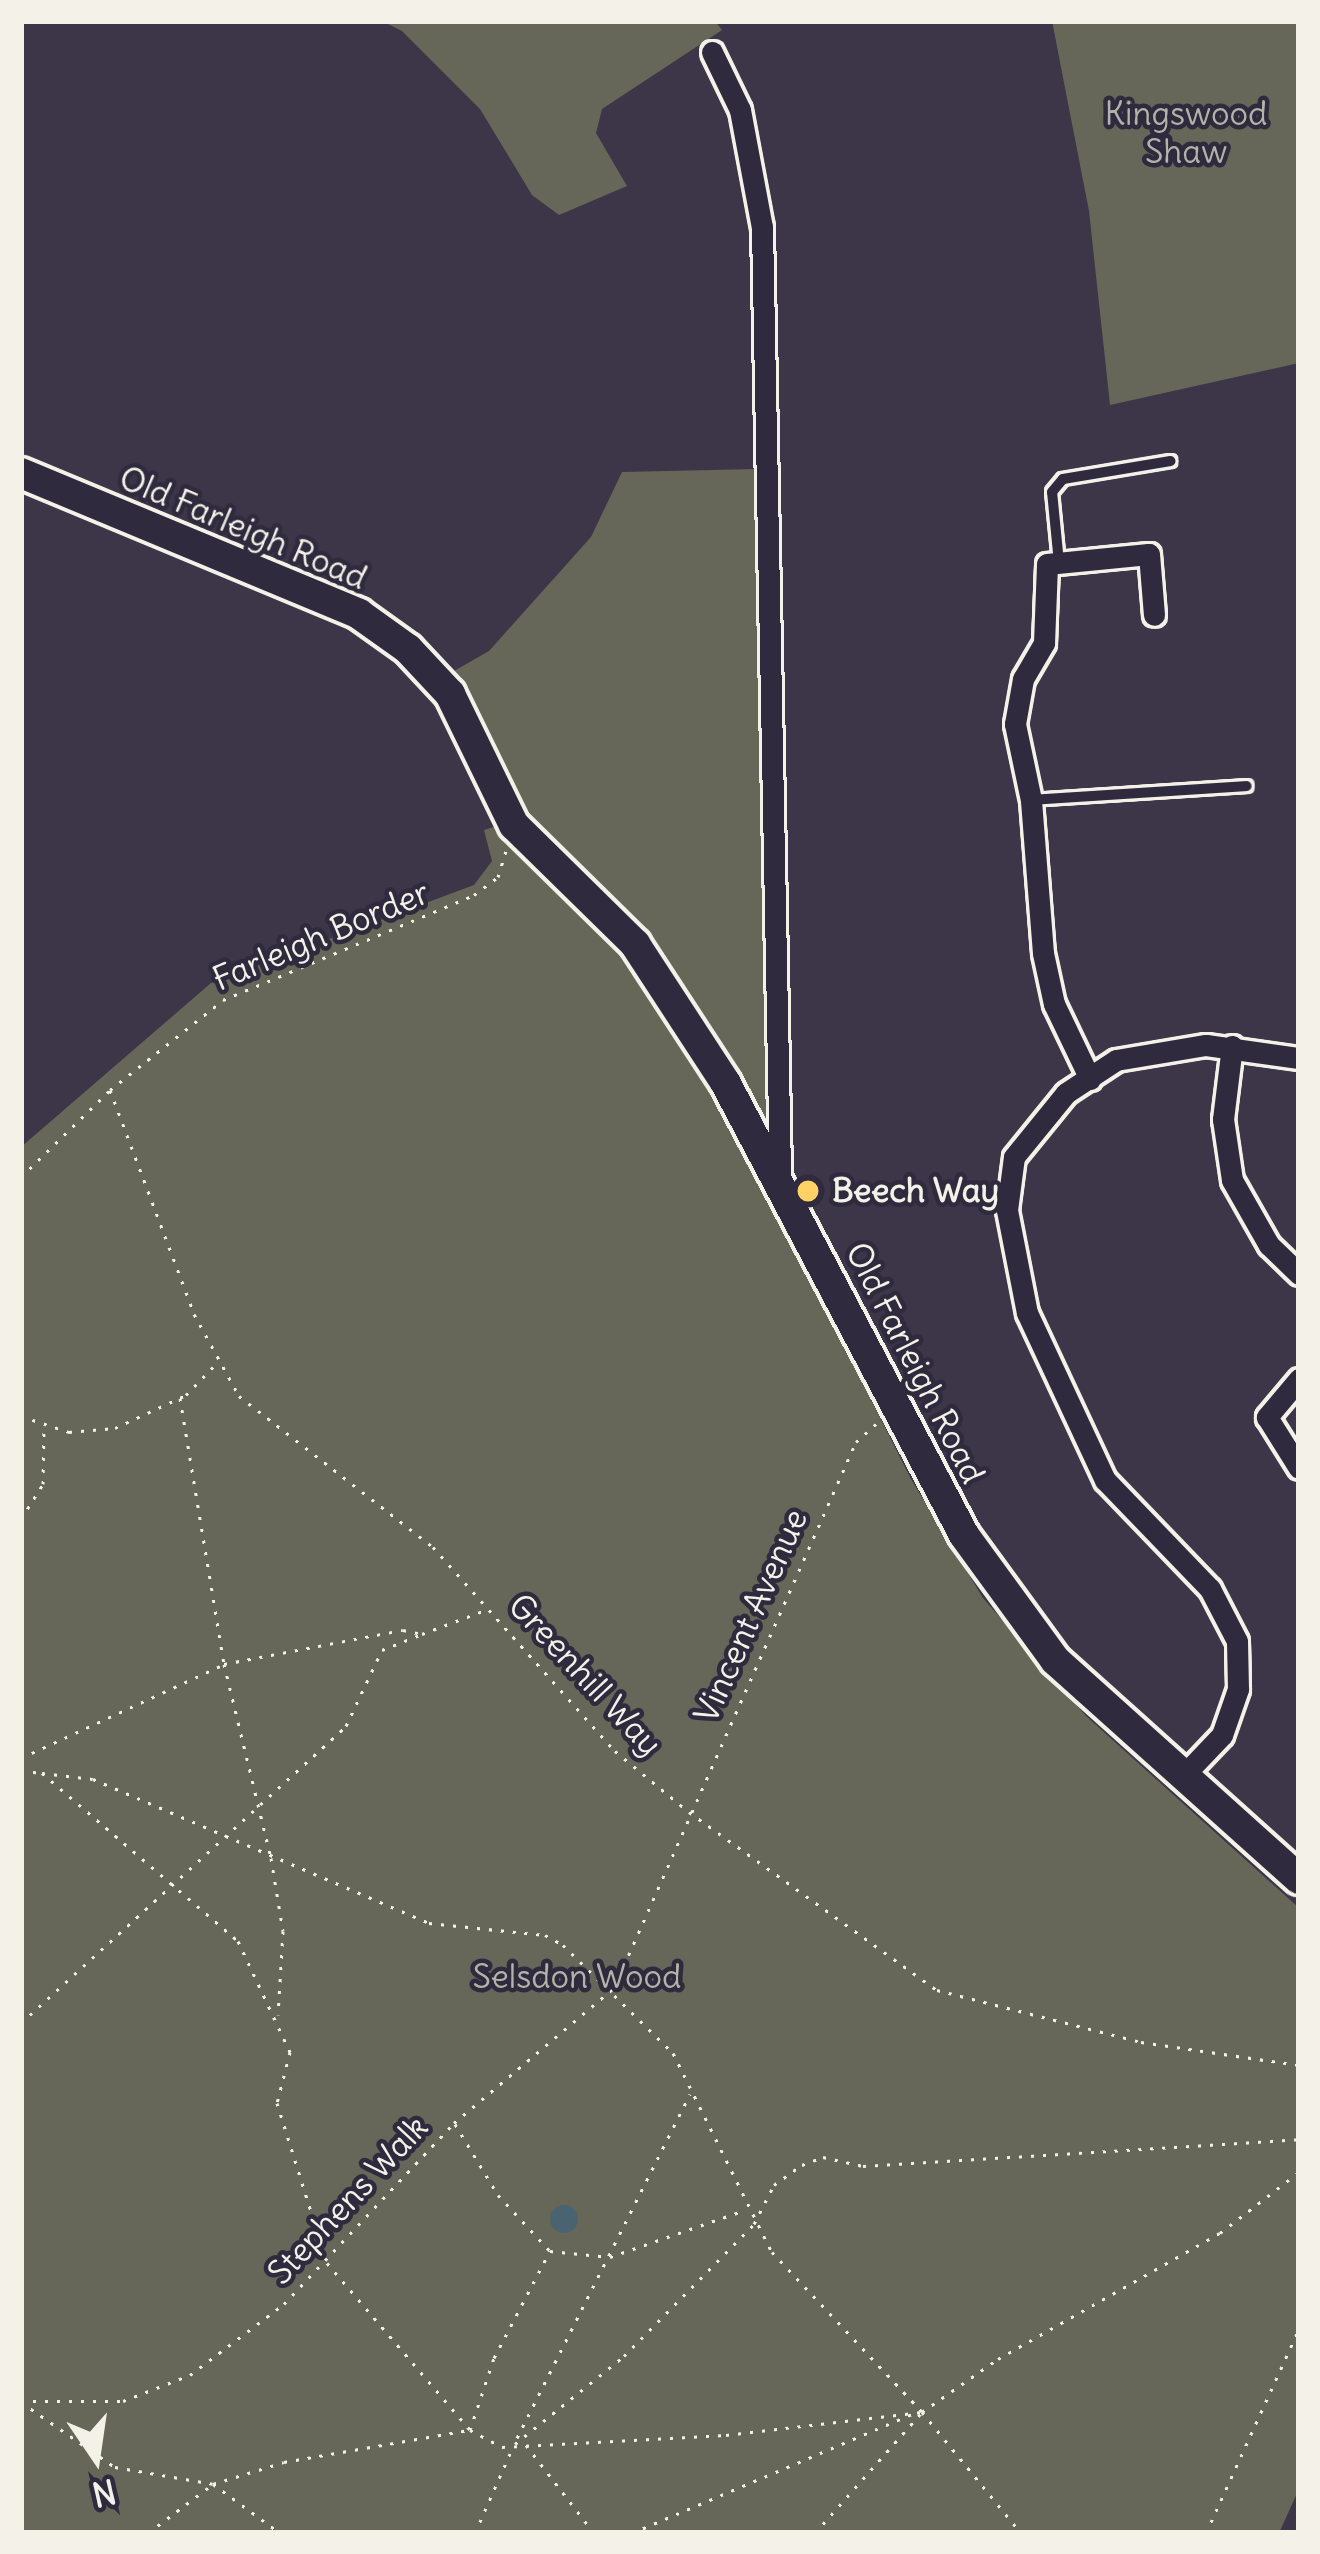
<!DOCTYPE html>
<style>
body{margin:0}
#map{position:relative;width:1320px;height:2554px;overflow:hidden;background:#3d3548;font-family:Delius,sans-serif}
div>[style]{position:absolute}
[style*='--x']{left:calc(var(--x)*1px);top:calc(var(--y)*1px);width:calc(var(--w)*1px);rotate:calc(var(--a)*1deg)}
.green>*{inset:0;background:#666758}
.water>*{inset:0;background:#4a6371}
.round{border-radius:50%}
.path>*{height:3px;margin-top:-1.5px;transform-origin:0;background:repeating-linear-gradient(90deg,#f4f1e8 0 3px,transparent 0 12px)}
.roads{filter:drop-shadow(3px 0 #f4f1e8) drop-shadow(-3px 0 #f4f1e8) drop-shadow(0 3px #f4f1e8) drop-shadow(0 -3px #f4f1e8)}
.lane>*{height:10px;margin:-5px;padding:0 5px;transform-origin:5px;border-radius:5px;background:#2f2a3d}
.street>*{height:21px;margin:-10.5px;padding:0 10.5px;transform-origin:10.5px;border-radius:10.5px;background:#2f2a3d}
.secondary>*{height:30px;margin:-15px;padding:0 15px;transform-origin:15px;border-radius:15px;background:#2f2a3d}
.dots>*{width:33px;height:33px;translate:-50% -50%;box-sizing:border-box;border:6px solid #2f2a3d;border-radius:50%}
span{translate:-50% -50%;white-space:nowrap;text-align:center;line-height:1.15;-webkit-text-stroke:9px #2f2a3d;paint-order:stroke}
.park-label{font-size:33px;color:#b4b3a7}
.street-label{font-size:33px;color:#f4f1e8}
.poi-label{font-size:33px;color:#f4f1e8;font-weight:700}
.left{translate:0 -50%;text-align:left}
.frame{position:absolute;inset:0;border:24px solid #f4f1e8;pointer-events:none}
.north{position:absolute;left:36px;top:2398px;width:120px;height:120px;-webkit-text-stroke:9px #2f2a3d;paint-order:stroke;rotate:167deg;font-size:33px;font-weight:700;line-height:48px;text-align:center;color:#f4f1e8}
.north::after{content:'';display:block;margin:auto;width:42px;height:54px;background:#f4f1e8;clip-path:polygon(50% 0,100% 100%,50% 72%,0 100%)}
</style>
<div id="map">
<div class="green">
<i style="clip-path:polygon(382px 21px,715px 21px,722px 30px,602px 109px,596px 133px,627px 186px,559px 215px,532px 195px,480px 109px,402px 31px)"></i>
<i style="clip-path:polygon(1052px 21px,1299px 21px,1299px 363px,1110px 405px,1089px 211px)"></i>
<i style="clip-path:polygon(757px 469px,771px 1135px,645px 931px,529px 823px,447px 675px,489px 651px,591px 537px,622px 472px)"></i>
<i style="clip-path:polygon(500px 825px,524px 859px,620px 947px,715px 1088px,911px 1479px,983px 1598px,1086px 1716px,1299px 1908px,1299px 2489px,1279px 2533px,21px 2533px,21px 1147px,211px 983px,474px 885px,492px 861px,484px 830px)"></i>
</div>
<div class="water">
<i class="round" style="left:550px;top:2205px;width:28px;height:28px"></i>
</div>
<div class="path">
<i style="--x:110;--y:1090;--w:239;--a:69.4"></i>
<i style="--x:194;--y:1314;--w:94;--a:61.2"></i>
<i style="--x:239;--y:1396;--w:246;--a:37.9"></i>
<i style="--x:433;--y:1547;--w:273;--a:48.3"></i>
<i style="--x:615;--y:1751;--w:96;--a:39.5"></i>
<i style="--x:689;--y:1812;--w:305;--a:35.7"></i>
<i style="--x:937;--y:1990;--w:211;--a:14.3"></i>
<i style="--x:1141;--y:2042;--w:160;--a:8.3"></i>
<i style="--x:21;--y:1177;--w:124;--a:-44.3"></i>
<i style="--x:110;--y:1090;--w:144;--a:-38.5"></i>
<i style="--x:223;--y:1000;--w:272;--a:-22.7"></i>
<i style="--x:474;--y:895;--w:30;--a:-37"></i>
<i style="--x:498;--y:877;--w:27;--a:-73"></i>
<i style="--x:180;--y:1398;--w:270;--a:80.6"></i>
<i style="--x:224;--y:1664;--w:200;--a:76.4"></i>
<i style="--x:271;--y:1858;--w:74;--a:80.7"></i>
<i style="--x:283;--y:1931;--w:84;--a:93.4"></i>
<i style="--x:21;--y:1416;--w:51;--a:18.4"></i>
<i style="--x:69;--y:1432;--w:46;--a:-5"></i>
<i style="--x:115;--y:1428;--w:78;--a:-24.9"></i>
<i style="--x:186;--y:1395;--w:42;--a:-46"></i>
<i style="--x:21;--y:1519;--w:41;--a:-57.8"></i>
<i style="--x:43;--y:1484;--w:58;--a:-89"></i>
<i style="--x:21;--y:1758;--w:224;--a:-24.8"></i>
<i style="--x:224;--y:1664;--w:182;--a:-10.8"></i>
<i style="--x:403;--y:1630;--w:19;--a:12"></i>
<i style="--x:422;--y:1634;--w:71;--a:-20.7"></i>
<i style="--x:21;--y:1771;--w:21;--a:5"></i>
<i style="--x:42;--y:1773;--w:258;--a:40.6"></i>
<i style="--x:238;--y:1941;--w:123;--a:64.9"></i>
<i style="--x:290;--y:2052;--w:53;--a:104.3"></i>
<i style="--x:277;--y:2103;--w:168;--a:72.6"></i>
<i style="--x:327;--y:2263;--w:220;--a:49.4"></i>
<i style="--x:470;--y:2430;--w:36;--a:28"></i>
<i style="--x:502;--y:2447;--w:224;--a:-3.1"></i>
<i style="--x:726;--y:2435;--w:197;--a:-6.7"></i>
<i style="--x:42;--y:1773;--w:51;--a:6.7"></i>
<i style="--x:93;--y:1779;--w:366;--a:23.2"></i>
<i style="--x:429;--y:1923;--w:117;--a:5.9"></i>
<i style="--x:545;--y:1935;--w:21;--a:29"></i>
<i style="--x:563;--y:1945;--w:154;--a:44.5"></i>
<i style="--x:673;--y:2053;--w:222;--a:63.6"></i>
<i style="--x:772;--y:2252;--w:219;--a:46.8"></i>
<i style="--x:922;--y:2412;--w:156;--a:50.7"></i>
<i style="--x:21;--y:2023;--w:440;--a:-42.4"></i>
<i style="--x:346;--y:1726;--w:84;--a:-64.7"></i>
<i style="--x:382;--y:1650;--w:43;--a:-21.8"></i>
<i style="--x:455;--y:2124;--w:83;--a:58.8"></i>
<i style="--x:498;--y:2195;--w:76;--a:47.1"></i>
<i style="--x:550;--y:2251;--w:60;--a:5.7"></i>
<i style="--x:610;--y:2257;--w:143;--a:-19.2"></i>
<i style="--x:21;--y:2401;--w:102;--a:0"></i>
<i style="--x:123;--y:2401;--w:72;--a:-21.2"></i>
<i style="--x:190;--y:2375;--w:118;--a:-37.1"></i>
<i style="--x:284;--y:2304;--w:248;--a:-46.8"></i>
<i style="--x:454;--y:2123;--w:209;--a:-40.2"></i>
<i style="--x:614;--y:1988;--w:597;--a:-66.1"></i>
<i style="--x:856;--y:1442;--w:30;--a:-42"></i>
<i style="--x:21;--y:2402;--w:114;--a:34.7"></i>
<i style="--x:115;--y:2467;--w:99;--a:9.8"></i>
<i style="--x:213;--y:2484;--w:83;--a:36.2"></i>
<i style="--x:517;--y:2438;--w:385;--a:-63.3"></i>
<i style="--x:515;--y:2444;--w:140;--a:-38.9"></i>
<i style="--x:624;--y:2356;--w:185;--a:-45.4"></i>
<i style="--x:754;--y:2224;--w:44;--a:-62.9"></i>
<i style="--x:774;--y:2185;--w:34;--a:-36"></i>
<i style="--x:802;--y:2165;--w:22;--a:-21"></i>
<i style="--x:823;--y:2157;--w:41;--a:12.7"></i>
<i style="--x:863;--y:2166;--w:437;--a:-3.5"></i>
<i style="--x:526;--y:2445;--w:111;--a:52.3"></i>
<i style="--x:148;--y:2533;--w:81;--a:-37"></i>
<i style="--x:213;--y:2484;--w:74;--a:-17.2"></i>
<i style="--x:284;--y:2462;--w:189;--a:-9.8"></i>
<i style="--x:470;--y:2430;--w:76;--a:-71.6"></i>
<i style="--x:494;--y:2358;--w:121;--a:-62.4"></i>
<i style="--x:475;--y:2533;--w:94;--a:-66.2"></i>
<i style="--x:632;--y:2533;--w:304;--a:-23"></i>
<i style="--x:815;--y:2533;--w:162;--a:-48.5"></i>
<i style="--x:922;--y:2412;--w:93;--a:-34.9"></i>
<i style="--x:998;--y:2359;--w:255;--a:-29.6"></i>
<i style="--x:1220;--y:2233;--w:100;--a:-37.7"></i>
<i style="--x:1206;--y:2533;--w:224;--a:-65.5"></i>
</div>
<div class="roads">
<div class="lane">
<i style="--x:1059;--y:563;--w:71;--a:-95.6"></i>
<i style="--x:1052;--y:492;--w:17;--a:-50"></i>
<i style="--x:1063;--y:479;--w:109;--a:-9.5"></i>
<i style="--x:1031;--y:800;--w:216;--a:-3.7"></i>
</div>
<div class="street">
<i style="--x:712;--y:52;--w:64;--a:64.2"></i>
<i style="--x:740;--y:110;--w:119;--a:79.4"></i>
<i style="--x:762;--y:227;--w:947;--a:88.91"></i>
<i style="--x:1232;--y:1046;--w:74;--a:97"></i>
<i style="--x:1223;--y:1119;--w:62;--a:81.6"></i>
<i style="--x:1232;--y:1180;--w:75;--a:60.4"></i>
<i style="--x:1269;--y:1245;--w:42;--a:44"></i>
<i style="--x:1090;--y:1079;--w:83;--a:-115.6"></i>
<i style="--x:1054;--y:1004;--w:52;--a:-102.2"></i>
<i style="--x:1043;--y:953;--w:153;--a:-94.5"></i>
<i style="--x:1031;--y:800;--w:78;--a:-101.9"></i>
<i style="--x:1015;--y:724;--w:46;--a:-79.9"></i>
<i style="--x:1023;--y:679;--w:42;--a:-59.7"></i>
<i style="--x:1044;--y:643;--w:79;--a:-87.8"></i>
<i style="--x:1047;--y:564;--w:102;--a:-5.6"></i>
<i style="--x:1149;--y:554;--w:61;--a:85.3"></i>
<i style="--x:1299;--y:1379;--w:50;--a:130.1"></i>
<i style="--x:1267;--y:1417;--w:60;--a:57.9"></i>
<i style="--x:1182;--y:1777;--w:58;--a:-46.4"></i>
<i style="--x:1222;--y:1735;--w:49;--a:-70.8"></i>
<i style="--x:1238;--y:1689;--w:48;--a:-91.2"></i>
<i style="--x:1237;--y:1641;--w:59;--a:-117.4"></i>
<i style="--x:1210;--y:1589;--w:151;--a:-133.9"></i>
<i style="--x:1105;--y:1480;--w:184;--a:-115"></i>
<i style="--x:1027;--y:1313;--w:105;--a:-101"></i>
<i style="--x:1007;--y:1210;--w:53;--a:-82.5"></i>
<i style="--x:1014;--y:1157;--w:82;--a:-50.9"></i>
<i style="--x:1066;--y:1093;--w:60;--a:-33.4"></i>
<i style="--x:1116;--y:1060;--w:91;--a:-9.5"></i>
<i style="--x:1206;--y:1045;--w:94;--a:8"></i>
</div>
<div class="secondary">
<i style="--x:21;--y:473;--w:366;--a:22.6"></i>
<i style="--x:359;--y:614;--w:60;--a:35.5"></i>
<i style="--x:408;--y:649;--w:62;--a:47"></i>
<i style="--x:450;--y:694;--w:146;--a:64"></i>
<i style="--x:514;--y:825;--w:170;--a:44.5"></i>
<i style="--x:635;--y:944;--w:165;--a:56.9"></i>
<i style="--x:725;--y:1082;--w:512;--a:62.18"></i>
<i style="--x:964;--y:1535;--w:155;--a:53.9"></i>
<i style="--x:1055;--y:1660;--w:328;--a:41.9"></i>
</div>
</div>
<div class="dots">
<i style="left:808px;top:1191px;background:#ffd166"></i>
</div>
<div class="park-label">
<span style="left:1186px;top:133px">Kingswood<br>Shaw</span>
<span style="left:577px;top:1977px">Selsdon Wood</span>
</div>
<div class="street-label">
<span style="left:243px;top:528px;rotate:23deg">Old Farleigh Road</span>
<span style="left:321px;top:936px;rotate:-23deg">Farleigh Border</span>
<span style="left:915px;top:1363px;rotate:63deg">Old Farleigh Road</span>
<span style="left:751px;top:1616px;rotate:-66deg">Vincent Avenue</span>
<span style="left:585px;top:1675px;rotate:47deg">Greenhill Way</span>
<span style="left:348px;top:2200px;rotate:-47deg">Stephens Walk</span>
</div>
<div class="poi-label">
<span class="left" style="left:832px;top:1191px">Beech Way</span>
</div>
<div class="frame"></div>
<div class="north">N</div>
</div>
